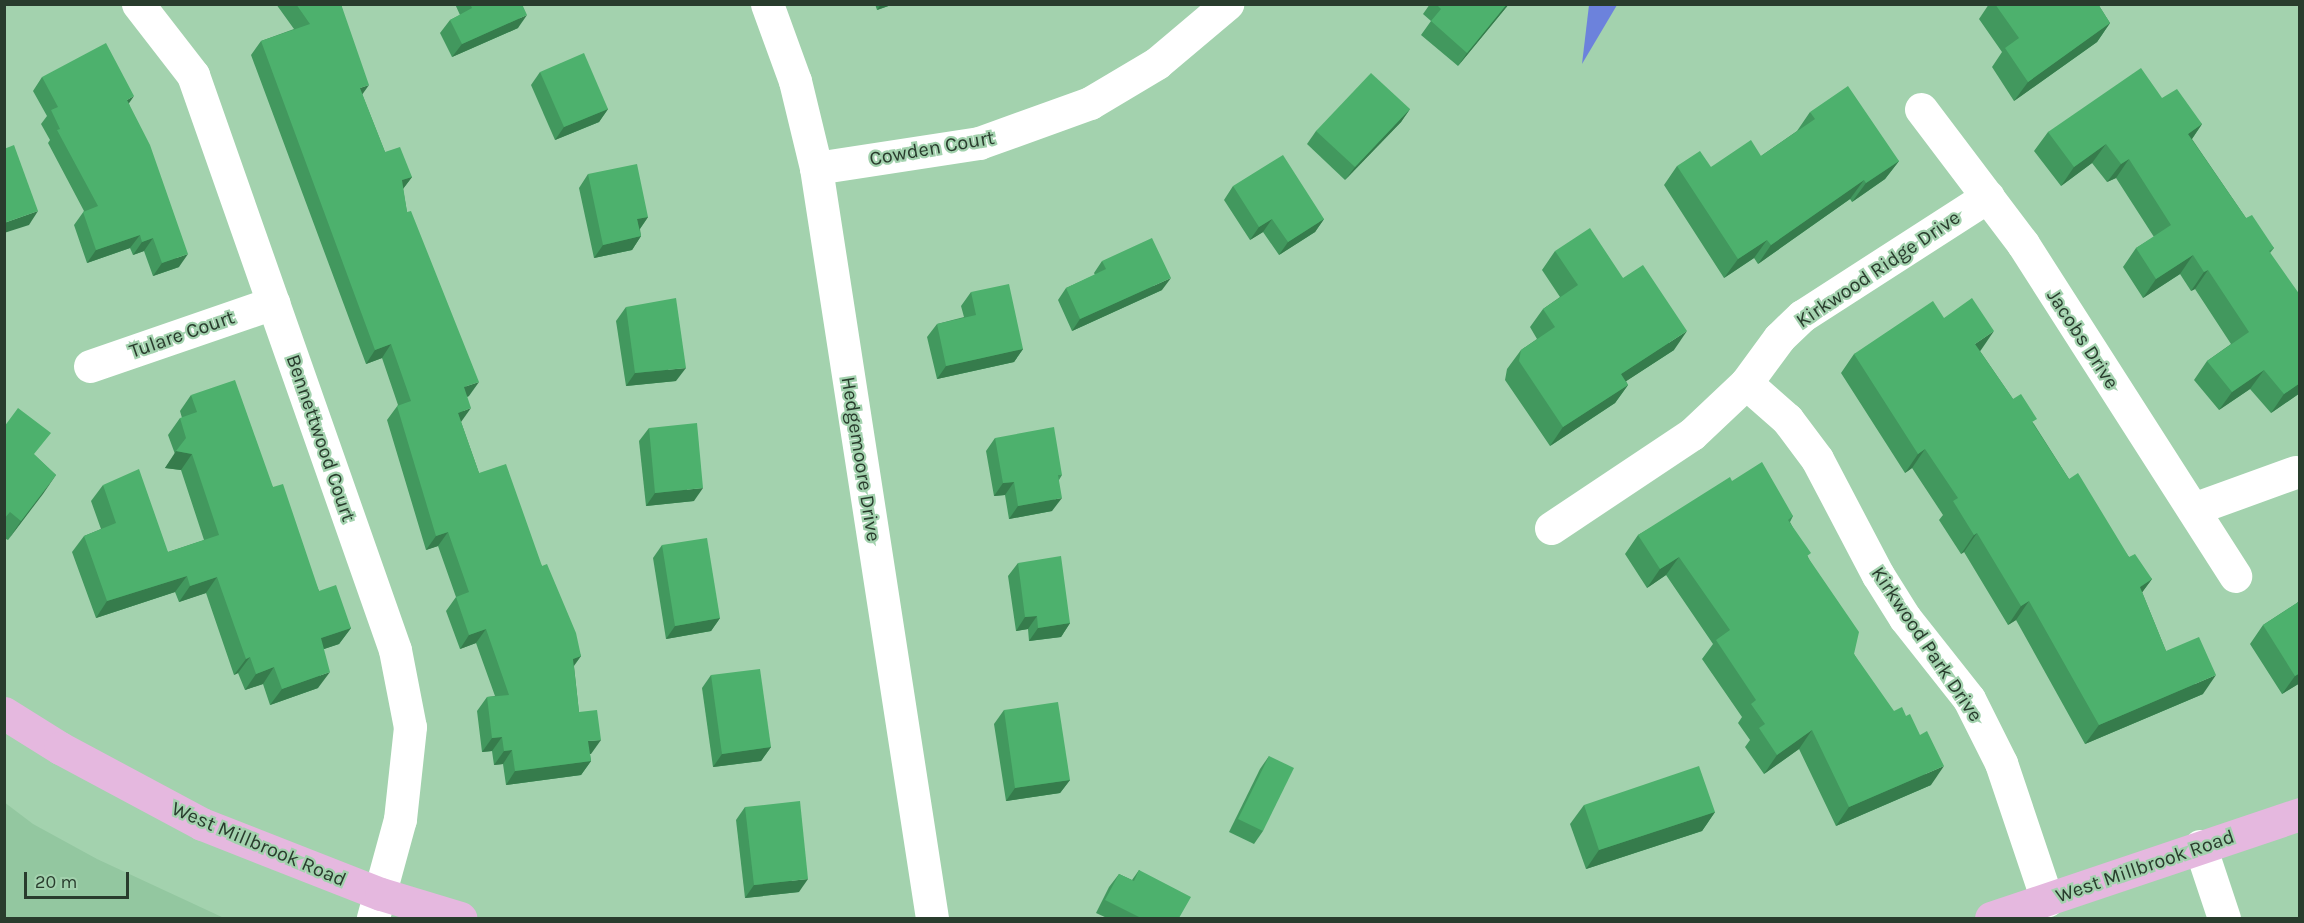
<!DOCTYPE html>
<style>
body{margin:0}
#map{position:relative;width:2304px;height:923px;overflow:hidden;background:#a3d2ae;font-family:Karla,sans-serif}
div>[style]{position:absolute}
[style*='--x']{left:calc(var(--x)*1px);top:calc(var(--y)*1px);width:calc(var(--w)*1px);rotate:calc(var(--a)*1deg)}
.built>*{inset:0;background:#93c7a0}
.forest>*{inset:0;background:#6c82dc}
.minor>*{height:33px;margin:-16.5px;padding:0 16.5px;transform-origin:16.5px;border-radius:16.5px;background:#fff}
.major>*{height:33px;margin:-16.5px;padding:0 16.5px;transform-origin:16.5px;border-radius:16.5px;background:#e5b8df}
.wall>*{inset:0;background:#42985e}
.shaded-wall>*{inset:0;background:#367c4c}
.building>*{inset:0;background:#4db16d}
span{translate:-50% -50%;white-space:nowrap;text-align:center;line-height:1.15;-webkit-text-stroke:4.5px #a3d2ae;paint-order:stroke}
.street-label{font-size:20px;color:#293c2d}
.frame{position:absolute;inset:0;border:6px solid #293c2d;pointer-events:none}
.scale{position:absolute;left:24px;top:872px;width:105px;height:27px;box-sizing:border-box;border:3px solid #293c2d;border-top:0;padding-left:8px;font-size:18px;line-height:21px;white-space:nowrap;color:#293c2d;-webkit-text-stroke:4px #a3d2ae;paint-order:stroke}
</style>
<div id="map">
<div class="built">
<i style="clip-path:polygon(4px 802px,33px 824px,97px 859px,224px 918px,5px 918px)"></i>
</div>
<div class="forest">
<i style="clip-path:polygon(1589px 5px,1617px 5px,1582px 64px)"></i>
</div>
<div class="minor">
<i style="--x:138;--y:4;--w:90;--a:52.2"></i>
<i style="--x:193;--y:75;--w:609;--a:70.64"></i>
<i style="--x:395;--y:650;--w:78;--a:79"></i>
<i style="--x:410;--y:727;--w:93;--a:96.2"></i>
<i style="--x:400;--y:819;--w:103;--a:105.3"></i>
<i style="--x:767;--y:4;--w:82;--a:70"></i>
<i style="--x:795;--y:81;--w:89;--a:76.4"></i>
<i style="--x:816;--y:168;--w:759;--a:81.21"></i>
<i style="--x:1921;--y:109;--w:169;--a:52.9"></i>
<i style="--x:2023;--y:244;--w:394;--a:57.4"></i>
<i style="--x:816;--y:168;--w:165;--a:-8.7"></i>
<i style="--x:979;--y:143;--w:118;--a:-19.8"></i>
<i style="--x:1090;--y:103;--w:78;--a:-30.8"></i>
<i style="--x:1157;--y:63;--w:92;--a:-40.1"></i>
<i style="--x:90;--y:366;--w:194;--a:-19"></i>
<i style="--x:1746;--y:383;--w:55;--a:41.3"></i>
<i style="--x:1787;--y:419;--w:50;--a:53.1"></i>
<i style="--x:1817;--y:459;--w:131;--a:62.3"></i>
<i style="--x:1878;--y:575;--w:51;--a:57.9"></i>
<i style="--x:1905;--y:618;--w:103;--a:51.7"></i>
<i style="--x:1969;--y:699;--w:72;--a:63.4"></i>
<i style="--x:2001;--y:763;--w:145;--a:71.4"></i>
<i style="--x:2193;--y:509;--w:109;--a:-19.9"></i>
<i style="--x:1551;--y:528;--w:169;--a:-33.7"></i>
<i style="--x:1692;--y:434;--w:74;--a:-43.4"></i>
<i style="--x:1746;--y:383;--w:56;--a:-53.7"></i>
<i style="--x:1779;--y:338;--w:32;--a:-44"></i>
<i style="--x:1802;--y:316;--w:221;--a:-32.8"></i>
<i style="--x:2200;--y:846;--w:76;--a:71.6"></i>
</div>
<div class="major">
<i style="--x:4;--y:713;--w:66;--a:32"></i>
<i style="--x:60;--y:748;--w:161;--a:28.2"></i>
<i style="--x:202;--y:824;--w:192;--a:21.4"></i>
<i style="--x:381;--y:894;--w:83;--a:16.9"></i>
<i style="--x:1991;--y:918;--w:326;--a:-18.6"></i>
</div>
<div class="wall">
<i style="clip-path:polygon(276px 4px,341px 4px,362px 94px,385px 152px,412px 177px,403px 189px,407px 212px,469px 396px,467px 397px,461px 422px,479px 473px,542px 566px,581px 656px,574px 666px,579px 712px,591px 754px,590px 754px,591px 761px,581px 775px,506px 785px,503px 764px,494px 765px,492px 751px,482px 752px,477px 711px,487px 697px,495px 696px,476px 643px,460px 649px,446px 611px,456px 597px,438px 546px,426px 550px,387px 420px,398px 405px,382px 358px,366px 364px,251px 55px,261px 41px,294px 29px)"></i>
<i style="clip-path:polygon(455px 4px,522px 4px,518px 28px,452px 57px,440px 33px,450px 20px,460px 15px)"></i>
<i style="clip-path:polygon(875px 4px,894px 4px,877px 10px)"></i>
<i style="clip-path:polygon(1430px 4px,1509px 4px,1458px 66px,1421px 35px,1431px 21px,1423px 14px)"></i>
<i style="clip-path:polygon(1989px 4px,2098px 4px,2110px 23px,2097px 42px,2014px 101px,1992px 67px,2002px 52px,1979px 19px)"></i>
<i style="clip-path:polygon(540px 72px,608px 109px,599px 122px,555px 140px,531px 85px)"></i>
<i style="clip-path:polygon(42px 77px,129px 104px,179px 267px,153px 276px,144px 251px,133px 255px,130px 248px,87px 263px,74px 225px,84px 211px,48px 143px,50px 140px,41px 124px,47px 116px,33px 91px)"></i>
<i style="clip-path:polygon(2162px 98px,2202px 124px,2192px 139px,2246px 218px,2274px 248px,2270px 253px,2300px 393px,2271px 413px,2250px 389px,2219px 410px,2194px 380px,2207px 361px,2231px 344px,2195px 289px,2191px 291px,2180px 274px,2143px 298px,2123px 267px,2136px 248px,2154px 237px,2116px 178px,2107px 182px,2092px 163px,2061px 186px,2034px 151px,2048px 132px)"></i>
<i style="clip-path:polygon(1410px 109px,1401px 122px,1345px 180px,1307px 144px,1316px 131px)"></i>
<i style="clip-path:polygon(1810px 112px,1899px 161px,1885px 179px,1852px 202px,1850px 199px,1758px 264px,1754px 258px,1724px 278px,1664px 185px,1677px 166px,1711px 167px,1761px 156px,1797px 131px)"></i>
<i style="clip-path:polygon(588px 174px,648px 217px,640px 229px,641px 236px,632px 250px,594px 258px,579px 188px)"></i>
<i style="clip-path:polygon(1233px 186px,1324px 219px,1315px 232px,1279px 255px,1263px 232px,1250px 240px,1224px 200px)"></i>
<i style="clip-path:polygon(1555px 251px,1623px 278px,1674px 350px,1626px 381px,1628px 385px,1615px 403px,1550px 446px,1505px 380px,1507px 369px,1521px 350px,1537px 339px,1530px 327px,1543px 309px,1560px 297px,1542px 270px)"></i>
<i style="clip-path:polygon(1102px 261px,1162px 290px,1072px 331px,1058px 300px,1066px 288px,1095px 275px,1094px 273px)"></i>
<i style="clip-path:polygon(971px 292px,1023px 349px,1014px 362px,937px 379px,927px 337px,937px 324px,964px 317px,961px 306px)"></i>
<i style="clip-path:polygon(626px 307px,676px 381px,626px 386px,616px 321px)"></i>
<i style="clip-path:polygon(1944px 318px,1981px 350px,1980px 351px,2013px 399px,2034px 424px,2069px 479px,2129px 557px,2152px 579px,2142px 592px,2166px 651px,2203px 694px,2085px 744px,2016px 620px,2008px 625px,1964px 552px,1961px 554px,1939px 520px,1943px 515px,1912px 468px,1905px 473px,1841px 373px,1854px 354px)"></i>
<i style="clip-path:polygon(191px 395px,273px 487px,319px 591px,351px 628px,339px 644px,324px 649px,318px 688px,270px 705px,263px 684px,245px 690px,238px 673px,234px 675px,206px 593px,179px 602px,175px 592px,96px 618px,72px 552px,84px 536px,101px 529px,91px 501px,103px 485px,168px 552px,204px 540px,181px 470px,165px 468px,175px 454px,168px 435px,180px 418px,182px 418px,180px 411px)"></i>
<i style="clip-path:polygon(4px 427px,56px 475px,8px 540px,4px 538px)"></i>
<i style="clip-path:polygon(649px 428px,694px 501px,646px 506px,639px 441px)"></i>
<i style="clip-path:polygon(995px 438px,1062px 475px,1059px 480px,1052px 511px,1009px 519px,1005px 495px,994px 496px,986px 451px)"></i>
<i style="clip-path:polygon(1732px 481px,1793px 516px,1790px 522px,1808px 557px,1854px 654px,1931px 785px,1836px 826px,1799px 749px,1764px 774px,1745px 747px,1750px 740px,1738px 723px,1742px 717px,1702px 659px,1713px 644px,1666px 575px,1647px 588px,1625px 554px,1638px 535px)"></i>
<i style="clip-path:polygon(662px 545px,720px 618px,711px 631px,666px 639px,653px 558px)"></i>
<i style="clip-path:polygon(1018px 563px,1070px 623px,1061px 637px,1029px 641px,1028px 629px,1016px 631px,1008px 576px)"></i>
<i style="clip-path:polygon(2300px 599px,2300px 683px,2282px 694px,2250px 644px,2263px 625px,2297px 603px)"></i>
<i style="clip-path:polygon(711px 675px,771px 747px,761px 761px,713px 767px,702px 688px)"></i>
<i style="clip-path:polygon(1004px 710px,1070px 780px,1060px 793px,1006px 801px,994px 724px)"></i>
<i style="clip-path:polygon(1269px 756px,1263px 831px,1254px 844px,1229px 832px,1260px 769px)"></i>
<i style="clip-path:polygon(1584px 805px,1715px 812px,1702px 831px,1586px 869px,1570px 824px)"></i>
<i style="clip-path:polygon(745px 807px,799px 892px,745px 898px,736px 820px)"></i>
<i style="clip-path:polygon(1139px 870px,1179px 918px,1107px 918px,1096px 913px,1109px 887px,1119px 874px,1132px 880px)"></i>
</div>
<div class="shaded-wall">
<i style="clip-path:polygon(881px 4px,894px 4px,877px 10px)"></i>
<i style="clip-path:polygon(1507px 4px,1509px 4px,1458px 66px,1467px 53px)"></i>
<i style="clip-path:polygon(527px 15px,518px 28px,452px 57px,462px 44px)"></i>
<i style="clip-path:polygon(2110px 23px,2097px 42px,2014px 101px,2028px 82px)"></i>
<i style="clip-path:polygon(369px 85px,359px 99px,360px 88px)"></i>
<i style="clip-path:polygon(134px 96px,125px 109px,127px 100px)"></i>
<i style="clip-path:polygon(608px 109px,599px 122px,555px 140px,564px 127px)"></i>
<i style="clip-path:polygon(1410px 109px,1401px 122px,1345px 180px,1355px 167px)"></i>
<i style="clip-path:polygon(2202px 124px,2189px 143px,2188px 134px)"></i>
<i style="clip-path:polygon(2106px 144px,2092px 163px,2061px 186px,2074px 167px)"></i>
<i style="clip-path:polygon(2129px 159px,2116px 178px,2107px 182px,2121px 164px)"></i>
<i style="clip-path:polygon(1899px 161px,1885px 179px,1852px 202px,1866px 183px)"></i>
<i style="clip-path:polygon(412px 177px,402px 190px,402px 180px)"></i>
<i style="clip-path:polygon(1864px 180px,1850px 199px,1758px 264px,1771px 245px)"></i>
<i style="clip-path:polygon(38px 211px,29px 225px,4px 233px,4px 223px)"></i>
<i style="clip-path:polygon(648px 217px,639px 230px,637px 219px)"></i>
<i style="clip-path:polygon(1272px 219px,1263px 232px,1250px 240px,1259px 227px)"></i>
<i style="clip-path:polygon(1324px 219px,1315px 232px,1279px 255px,1288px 242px)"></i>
<i style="clip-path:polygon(140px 235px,130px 248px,87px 263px,96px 250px)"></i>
<i style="clip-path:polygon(641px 236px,632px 250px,594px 258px,603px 245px)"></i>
<i style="clip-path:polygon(153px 238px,144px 251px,133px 255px,142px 242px)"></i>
<i style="clip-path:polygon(1767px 240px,1754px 258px,1724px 278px,1738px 259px)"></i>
<i style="clip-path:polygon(188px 254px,179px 267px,153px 276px,162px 263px)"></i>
<i style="clip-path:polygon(2193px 255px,2180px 274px,2143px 298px,2156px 279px)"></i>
<i style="clip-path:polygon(2208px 270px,2195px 289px,2191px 291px,2204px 272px)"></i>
<i style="clip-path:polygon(1171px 278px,1162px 290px,1072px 331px,1080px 319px)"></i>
<i style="clip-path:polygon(1687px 331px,1674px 350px,1608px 393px,1621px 374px)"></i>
<i style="clip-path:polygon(1994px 331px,1981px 350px,1962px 363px,1975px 344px)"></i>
<i style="clip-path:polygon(391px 344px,382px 358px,366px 364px,375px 350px)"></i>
<i style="clip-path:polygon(1023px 349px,1014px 362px,937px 379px,946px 366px)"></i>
<i style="clip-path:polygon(686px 368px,676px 381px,626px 386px,635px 373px)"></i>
<i style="clip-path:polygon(2264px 370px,2250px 389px,2219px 410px,2232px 392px)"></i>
<i style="clip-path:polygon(479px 382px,469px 396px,454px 401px,464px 387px)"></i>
<i style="clip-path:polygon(2300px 383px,2300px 393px,2271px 413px,2284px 394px)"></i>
<i style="clip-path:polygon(1628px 385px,1615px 403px,1550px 446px,1563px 427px)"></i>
<i style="clip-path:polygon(471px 408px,461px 422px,458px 413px)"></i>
<i style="clip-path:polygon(1925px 449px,1912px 468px,1905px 473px,1918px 454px)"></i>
<i style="clip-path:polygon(176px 451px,192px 454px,181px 470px,165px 468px)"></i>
<i style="clip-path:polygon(56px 475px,43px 494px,8px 540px,21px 521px)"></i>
<i style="clip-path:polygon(1014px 482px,1005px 495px,994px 496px,1003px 483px)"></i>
<i style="clip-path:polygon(703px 488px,694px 501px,646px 506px,655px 493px)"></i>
<i style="clip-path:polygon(1062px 498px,1052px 511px,1009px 519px,1018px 506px)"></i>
<i style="clip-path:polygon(448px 532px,438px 546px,426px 550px,436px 536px)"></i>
<i style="clip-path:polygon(1977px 533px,1964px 552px,1961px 554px,1974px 535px)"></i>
<i style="clip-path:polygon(1679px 557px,1666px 575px,1647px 588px,1660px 569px)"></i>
<i style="clip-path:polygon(187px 576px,175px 592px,96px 618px,107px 601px)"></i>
<i style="clip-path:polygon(217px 577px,206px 593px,179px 602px,190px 586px)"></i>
<i style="clip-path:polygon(2152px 579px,2138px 598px,2140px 587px)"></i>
<i style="clip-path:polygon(2029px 601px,2016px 620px,2008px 625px,2021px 606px)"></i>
<i style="clip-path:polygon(1037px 616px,1028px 629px,1016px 631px,1025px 617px)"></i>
<i style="clip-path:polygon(720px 618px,711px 631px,666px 639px,675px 626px)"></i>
<i style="clip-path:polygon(1070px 623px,1061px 637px,1029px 641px,1038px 628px)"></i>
<i style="clip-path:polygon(351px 628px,339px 644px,309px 654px,321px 638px)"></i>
<i style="clip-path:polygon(486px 629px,476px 643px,460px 649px,469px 635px)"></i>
<i style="clip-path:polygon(581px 656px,571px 669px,573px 659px)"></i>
<i style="clip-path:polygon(250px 657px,238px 673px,234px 675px,246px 659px)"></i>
<i style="clip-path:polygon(274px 667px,263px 684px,245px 690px,256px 674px)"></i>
<i style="clip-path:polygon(330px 672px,318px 688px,270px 705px,282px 689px)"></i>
<i style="clip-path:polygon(2300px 673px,2300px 683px,2282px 694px,2295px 676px)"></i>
<i style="clip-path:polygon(2216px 675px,2203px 694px,2085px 744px,2099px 725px)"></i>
<i style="clip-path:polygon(1812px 730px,1799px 749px,1764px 774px,1777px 755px)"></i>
<i style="clip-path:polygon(502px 737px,492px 751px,482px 752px,492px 738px)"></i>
<i style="clip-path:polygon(601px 740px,591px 754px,578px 755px,588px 741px)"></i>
<i style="clip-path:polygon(771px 747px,761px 761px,713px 767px,722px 754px)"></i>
<i style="clip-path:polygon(512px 750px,503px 764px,494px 765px,504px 751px)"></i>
<i style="clip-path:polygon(591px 761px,581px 775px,506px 785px,515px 771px)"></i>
<i style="clip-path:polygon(1944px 766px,1931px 785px,1836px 826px,1849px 807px)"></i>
<i style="clip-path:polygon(1070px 780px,1060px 793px,1006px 801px,1015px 788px)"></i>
<i style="clip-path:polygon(1715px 812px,1702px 831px,1586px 869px,1599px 850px)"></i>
<i style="clip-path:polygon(808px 879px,799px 892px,745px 898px,754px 885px)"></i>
</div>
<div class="building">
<i style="clip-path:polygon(296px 4px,341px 4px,369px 85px,360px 88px,385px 152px,400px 147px,412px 177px,402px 180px,407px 212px,411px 211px,479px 382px,464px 387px,471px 408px,458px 413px,479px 473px,506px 464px,542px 566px,547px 564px,576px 633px,581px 656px,573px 659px,579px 712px,597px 710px,601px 740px,588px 741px,591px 761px,515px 771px,512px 750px,504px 751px,502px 737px,492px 738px,487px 697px,509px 695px,486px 629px,469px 635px,456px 597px,469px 592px,448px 532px,436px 536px,397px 406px,411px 401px,391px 344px,375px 350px,261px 41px,310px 24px)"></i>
<i style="clip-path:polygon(470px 4px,522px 4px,527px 15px,462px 44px,450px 20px,472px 8px)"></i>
<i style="clip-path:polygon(1436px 4px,1507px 4px,1467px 53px,1431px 21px,1441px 9px)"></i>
<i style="clip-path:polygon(1995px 4px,2098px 4px,2110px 23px,2028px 82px,2005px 48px,2019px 38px)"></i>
<i style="clip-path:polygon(106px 43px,134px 96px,127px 100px,150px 145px,188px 254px,162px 263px,153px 238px,142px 242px,140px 235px,96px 250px,83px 212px,98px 206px,57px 130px,60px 129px,51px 110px,58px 107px,42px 77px)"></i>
<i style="clip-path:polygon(584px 53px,608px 109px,564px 127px,540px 72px)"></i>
<i style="clip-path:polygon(2141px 68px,2162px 98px,2177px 89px,2202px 124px,2188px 134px,2246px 218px,2252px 215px,2274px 248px,2269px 251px,2300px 295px,2300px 383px,2284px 394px,2264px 370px,2232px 392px,2207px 361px,2249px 332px,2208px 270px,2204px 272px,2193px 255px,2156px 279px,2136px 248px,2171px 225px,2129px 159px,2121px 164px,2106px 144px,2074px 167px,2048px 132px)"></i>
<i style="clip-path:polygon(1371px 73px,1410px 109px,1355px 167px,1316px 131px)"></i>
<i style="clip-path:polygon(1848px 86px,1899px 161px,1866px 183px,1864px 180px,1771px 245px,1767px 240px,1738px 259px,1677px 166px,1700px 151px,1711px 167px,1751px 140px,1761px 156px,1815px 119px,1810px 112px)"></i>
<i style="clip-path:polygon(14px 145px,38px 211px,4px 223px,4px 149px)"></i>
<i style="clip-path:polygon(1283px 155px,1324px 219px,1288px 242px,1272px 219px,1259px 227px,1233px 186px)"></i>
<i style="clip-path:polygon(637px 164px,648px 217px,637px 219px,641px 236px,603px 245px,588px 174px)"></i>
<i style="clip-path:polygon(1590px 228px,1623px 278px,1643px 265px,1687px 331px,1621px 374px,1628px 385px,1563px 427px,1519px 361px,1521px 350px,1555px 327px,1543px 309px,1578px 285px,1555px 251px)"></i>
<i style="clip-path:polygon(1152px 238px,1171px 278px,1080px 319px,1066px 288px,1106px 269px,1102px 261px)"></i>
<i style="clip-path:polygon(1009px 284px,1023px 349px,946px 366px,937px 324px,976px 315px,971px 292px)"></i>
<i style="clip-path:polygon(676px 298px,686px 368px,635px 373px,626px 307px)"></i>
<i style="clip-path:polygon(1972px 298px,1994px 331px,1975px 344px,2013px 399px,2021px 394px,2037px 419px,2032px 422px,2069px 479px,2078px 473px,2129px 557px,2135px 554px,2152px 579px,2140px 587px,2166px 651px,2199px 637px,2216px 675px,2099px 725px,2029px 601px,2021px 606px,1977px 533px,1974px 535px,1953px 501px,1958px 498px,1925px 449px,1918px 454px,1854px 354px,1933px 301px,1944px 318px)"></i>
<i style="clip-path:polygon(235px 380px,273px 487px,283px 484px,319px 591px,336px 585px,351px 628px,321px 638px,330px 672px,282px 689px,274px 667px,256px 674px,250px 657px,246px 659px,217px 577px,190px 586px,187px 576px,107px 601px,84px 536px,116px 523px,103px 485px,139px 469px,168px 552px,219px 535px,192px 454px,176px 451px,186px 438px,180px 418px,197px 412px,191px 395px)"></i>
<i style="clip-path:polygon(18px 408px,51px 433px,34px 454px,56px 475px,21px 521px,10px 512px,4px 519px,4px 427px)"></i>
<i style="clip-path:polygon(697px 423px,703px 488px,655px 493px,649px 428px)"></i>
<i style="clip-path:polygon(1054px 427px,1062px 475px,1058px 475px,1062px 498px,1018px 506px,1014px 482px,1003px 483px,995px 438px)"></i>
<i style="clip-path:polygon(1762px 462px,1793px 516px,1788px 520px,1811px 553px,1807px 556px,1859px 632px,1854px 654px,1894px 711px,1902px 707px,1906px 716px,1910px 714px,1920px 735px,1927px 731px,1944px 766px,1849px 807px,1812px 730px,1777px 755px,1759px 728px,1765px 724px,1751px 704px,1756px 700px,1716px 640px,1730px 630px,1679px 557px,1660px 569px,1638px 535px,1730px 477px,1732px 481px)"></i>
<i style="clip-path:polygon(707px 538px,720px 618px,675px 626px,662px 545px)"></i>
<i style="clip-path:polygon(1061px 556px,1070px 623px,1038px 628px,1037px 616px,1025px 617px,1018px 563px)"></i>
<i style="clip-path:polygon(2300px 601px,2300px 673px,2295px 676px,2263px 625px)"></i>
<i style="clip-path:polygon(760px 669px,771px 747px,722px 754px,711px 675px)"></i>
<i style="clip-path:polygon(1058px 702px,1070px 780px,1015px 788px,1004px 710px)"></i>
<i style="clip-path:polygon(1269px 756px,1294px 768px,1263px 831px,1238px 819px)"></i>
<i style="clip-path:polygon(1699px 766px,1715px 812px,1599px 850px,1584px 805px)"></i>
<i style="clip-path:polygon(800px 801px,808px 879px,754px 885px,745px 807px)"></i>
<i style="clip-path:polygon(1139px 870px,1191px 897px,1179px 918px,1141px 918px,1105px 900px,1119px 874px,1134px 881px)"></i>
</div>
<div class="street-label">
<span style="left:932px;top:148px;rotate:-10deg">Cowden Court</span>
<span style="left:1878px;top:269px;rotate:-34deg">Kirkwood Ridge Drive</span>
<span style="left:182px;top:334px;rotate:-19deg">Tulare Court</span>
<span style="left:2083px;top:339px;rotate:57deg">Jacobs Drive</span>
<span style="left:321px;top:438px;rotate:71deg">Bennettwood Court</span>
<span style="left:861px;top:459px;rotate:81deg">Hedgemoore Drive</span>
<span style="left:1927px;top:644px;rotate:56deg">Kirkwood Park Drive</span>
<span style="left:259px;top:844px;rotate:23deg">West Millbrook Road</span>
<span style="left:2145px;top:866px;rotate:-19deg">West Millbrook Road</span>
</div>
<div class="frame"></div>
<div class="scale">20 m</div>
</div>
